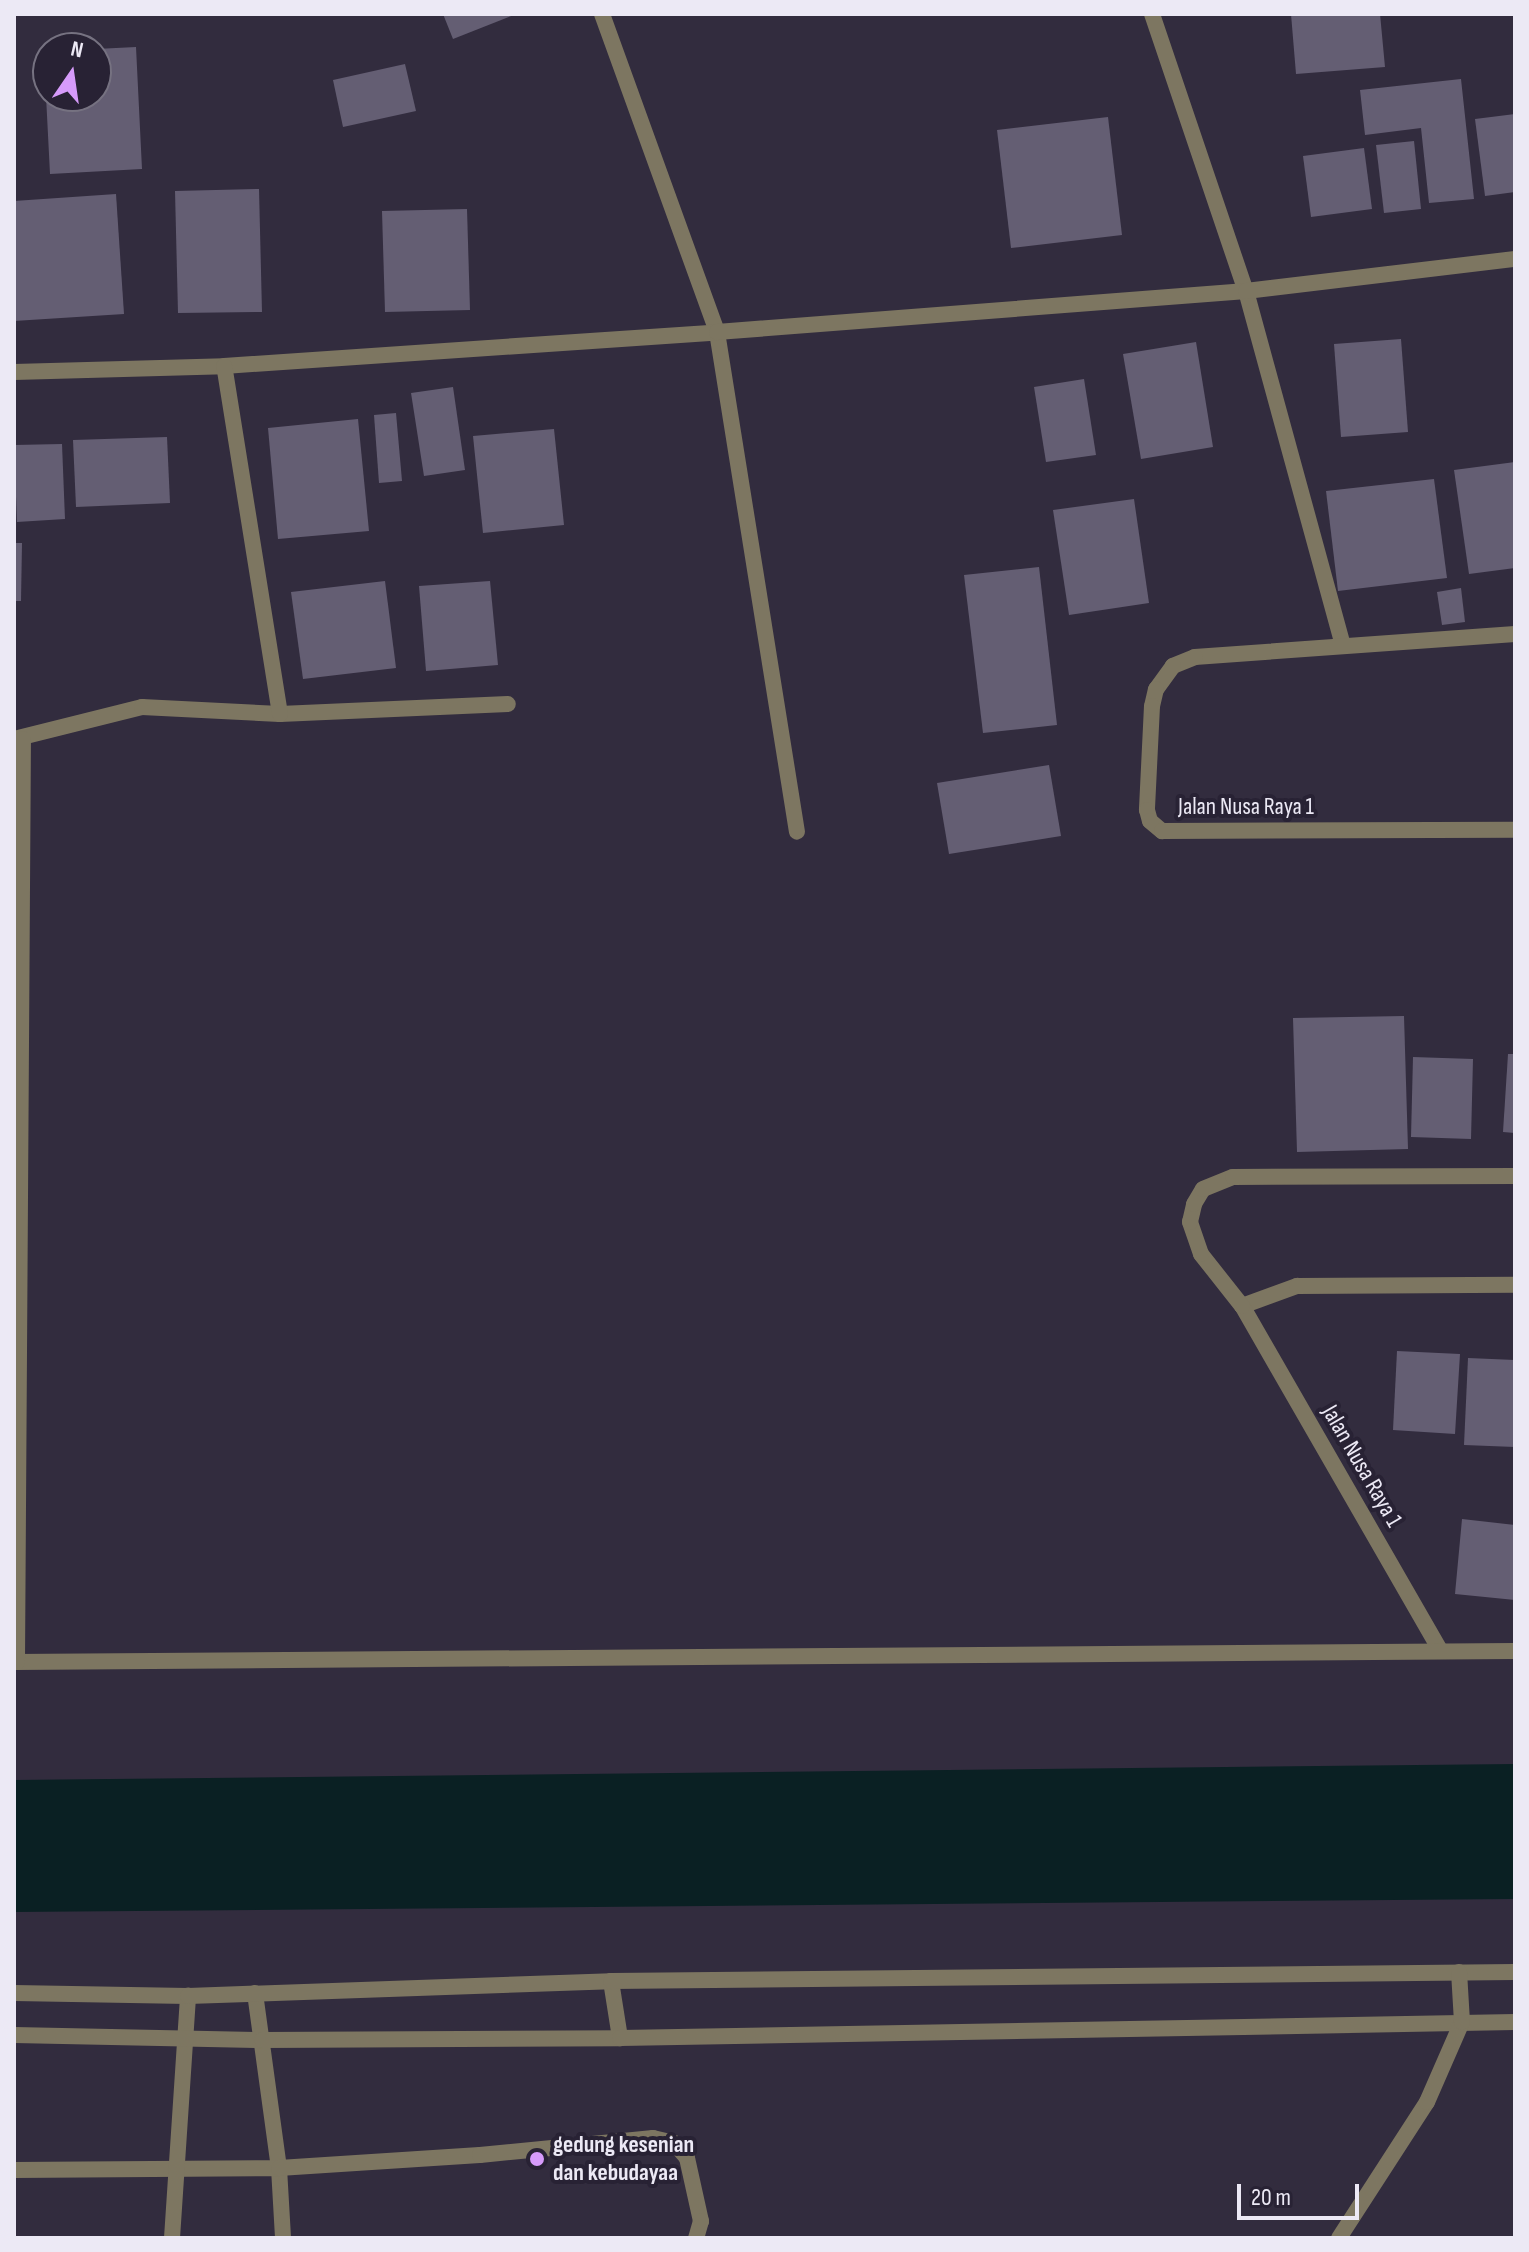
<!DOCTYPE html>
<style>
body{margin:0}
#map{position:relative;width:1529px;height:2252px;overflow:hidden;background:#322c3e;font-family:"Sofia Sans Condensed",sans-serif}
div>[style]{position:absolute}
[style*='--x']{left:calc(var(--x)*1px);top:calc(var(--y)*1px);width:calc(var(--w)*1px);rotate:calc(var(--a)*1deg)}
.water>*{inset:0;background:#0a2023}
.building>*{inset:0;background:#645e73}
.lane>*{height:16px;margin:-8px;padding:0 8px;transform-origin:8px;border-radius:8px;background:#7d7661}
.street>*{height:16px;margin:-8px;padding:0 8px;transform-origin:8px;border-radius:8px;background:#7d7661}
.dots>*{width:22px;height:22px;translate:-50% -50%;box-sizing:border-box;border:4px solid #282234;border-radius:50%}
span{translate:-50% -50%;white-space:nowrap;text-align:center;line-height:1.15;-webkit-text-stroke:8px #282234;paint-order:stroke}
.street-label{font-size:24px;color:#ece9f5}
.poi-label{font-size:24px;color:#ece9f5;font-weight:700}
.left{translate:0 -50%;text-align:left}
.frame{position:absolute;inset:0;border:16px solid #ece9f5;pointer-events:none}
.north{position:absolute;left:32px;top:32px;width:80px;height:80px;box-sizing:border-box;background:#282234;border:2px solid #767281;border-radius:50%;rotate:13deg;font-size:22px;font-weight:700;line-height:32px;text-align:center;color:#ece9f5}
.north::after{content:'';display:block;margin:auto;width:28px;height:36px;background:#d69bfa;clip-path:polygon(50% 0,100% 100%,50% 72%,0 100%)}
.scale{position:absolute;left:1237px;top:2184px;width:122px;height:36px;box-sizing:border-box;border:4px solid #ece9f5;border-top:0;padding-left:10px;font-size:24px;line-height:28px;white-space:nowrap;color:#ece9f5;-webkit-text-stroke:6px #282234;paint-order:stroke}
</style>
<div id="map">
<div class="water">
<i style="clip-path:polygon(1515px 1764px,1515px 1899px,14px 1912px,14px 1780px)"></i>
</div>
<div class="building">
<i style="clip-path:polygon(443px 14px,516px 14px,453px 39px)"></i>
<i style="clip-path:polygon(1291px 14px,1380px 14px,1385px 67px,1296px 74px)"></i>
<i style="clip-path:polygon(136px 47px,142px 169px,50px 174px,46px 96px,96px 96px,96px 49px)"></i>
<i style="clip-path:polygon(44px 51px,48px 51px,48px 92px,46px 92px)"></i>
<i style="clip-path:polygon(405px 64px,416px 111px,343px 127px,333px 80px)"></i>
<i style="clip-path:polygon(1461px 79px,1474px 199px,1429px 203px,1421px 128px,1365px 135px,1360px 90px)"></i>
<i style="clip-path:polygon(1515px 114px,1515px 192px,1485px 196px,1475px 119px)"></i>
<i style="clip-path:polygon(1108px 117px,1122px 235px,1011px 248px,997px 130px)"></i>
<i style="clip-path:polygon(1414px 141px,1421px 209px,1384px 213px,1376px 145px)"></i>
<i style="clip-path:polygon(1364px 148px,1372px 209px,1311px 217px,1303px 156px)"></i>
<i style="clip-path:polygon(259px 189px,262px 312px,178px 313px,175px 191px)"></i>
<i style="clip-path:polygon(116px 194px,124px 314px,14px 321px,14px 201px)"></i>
<i style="clip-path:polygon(467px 209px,470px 310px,385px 312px,382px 211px)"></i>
<i style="clip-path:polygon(1401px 339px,1408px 432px,1341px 437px,1334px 344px)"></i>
<i style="clip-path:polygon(1196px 342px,1213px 447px,1141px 459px,1123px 354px)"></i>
<i style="clip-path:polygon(1084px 379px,1096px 455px,1046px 462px,1034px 387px)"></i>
<i style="clip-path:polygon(453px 387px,465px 470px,424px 476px,411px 393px)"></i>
<i style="clip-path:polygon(396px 413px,402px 481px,379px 483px,374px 415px)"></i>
<i style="clip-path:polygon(358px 419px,369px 531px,278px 539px,268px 428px)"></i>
<i style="clip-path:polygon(554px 429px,564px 525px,483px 533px,473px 436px)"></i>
<i style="clip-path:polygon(167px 437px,170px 503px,76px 507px,73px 440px)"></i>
<i style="clip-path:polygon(62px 444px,65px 519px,17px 522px,14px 445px)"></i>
<i style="clip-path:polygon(1515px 462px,1515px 568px,1469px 574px,1454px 470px)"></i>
<i style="clip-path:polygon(1434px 479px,1447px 578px,1338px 591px,1326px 491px)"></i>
<i style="clip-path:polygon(1134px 499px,1149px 603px,1069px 615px,1053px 510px)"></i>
<i style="clip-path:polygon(14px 543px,22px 543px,21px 601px,14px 601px)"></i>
<i style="clip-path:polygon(1039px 567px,1057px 725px,983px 733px,964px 575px)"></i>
<i style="clip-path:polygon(385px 581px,396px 668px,303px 679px,291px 592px)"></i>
<i style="clip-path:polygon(490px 581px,498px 665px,426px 671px,419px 586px)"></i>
<i style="clip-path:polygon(1461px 588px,1465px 622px,1442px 625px,1437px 592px)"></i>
<i style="clip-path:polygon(1049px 765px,1061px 836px,949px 854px,937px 783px)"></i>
<i style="clip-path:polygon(1404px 1016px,1408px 1149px,1297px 1152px,1293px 1018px)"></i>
<i style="clip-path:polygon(1508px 1054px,1515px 1054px,1515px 1133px,1503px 1132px)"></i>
<i style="clip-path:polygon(1413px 1057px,1473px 1059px,1471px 1139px,1411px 1137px)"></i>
<i style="clip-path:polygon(1397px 1351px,1460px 1354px,1455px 1434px,1393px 1430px)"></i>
<i style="clip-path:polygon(1468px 1358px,1515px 1360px,1515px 1447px,1464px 1445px)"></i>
<i style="clip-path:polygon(1462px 1519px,1515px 1525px,1515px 1600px,1455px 1594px)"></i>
</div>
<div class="lane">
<i style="--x:255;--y:1993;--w:177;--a:82.2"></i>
<i style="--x:279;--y:2168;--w:70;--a:86.7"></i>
<i style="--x:14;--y:2170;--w:265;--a:-0.4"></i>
<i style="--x:279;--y:2168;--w:201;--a:-3.7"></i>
<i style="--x:480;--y:2155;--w:174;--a:-5.6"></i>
<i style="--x:653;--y:2138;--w:22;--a:13"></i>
<i style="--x:674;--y:2143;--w:20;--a:49"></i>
<i style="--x:687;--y:2158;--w:65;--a:77.5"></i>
<i style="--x:701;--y:2221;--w:18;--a:106"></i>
<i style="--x:172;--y:2238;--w:243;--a:-86.2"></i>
</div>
<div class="street">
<i style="--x:602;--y:14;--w:338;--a:70.1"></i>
<i style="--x:717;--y:332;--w:506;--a:80.91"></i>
<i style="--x:1152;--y:14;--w:293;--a:71.3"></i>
<i style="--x:1246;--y:291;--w:367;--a:74.7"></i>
<i style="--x:14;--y:372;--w:210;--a:-1.6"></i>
<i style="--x:224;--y:366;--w:494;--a:-3.9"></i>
<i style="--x:717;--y:332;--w:531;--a:-4.43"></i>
<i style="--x:1246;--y:291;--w:271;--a:-6.8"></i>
<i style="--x:1515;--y:634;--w:321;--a:175.9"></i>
<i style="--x:1195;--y:657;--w:24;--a:158"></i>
<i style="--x:1173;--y:666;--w:29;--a:126"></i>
<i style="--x:1156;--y:689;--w:17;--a:103"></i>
<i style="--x:1152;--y:706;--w:104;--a:92.8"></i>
<i style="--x:1147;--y:810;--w:11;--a:75"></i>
<i style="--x:1150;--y:821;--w:16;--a:40"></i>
<i style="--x:1162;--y:831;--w:353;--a:-0.2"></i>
<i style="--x:280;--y:714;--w:228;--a:-2.5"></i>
<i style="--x:14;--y:739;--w:132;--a:-14"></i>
<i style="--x:142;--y:707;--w:138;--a:2.9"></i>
<i style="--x:280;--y:714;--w:352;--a:-99.1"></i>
<i style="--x:1242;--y:1306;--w:59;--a:-20"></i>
<i style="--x:1297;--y:1286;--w:218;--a:-0.3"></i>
<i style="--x:1440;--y:1650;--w:397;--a:-119.9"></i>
<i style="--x:1242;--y:1306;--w:66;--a:-128.3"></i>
<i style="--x:1201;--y:1254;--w:34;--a:-109"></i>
<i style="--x:1190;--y:1222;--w:18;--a:-77"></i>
<i style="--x:1194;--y:1204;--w:17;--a:-59"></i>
<i style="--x:1203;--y:1189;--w:32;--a:-22"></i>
<i style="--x:1233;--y:1177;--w:282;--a:-0.2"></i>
<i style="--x:14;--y:1662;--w:1501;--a:-0.42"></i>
<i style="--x:17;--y:1662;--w:923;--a:-89.63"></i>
<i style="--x:611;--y:1981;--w:58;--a:81"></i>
<i style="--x:14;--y:1993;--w:174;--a:1"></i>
<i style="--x:188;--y:1996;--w:423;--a:-2"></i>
<i style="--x:611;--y:1981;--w:904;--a:-0.57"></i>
<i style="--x:14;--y:2035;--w:248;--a:1.2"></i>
<i style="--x:262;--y:2040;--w:358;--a:-0.3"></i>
<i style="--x:620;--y:2038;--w:895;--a:-1.02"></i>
<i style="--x:1339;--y:2238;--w:162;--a:-57.1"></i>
<i style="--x:1427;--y:2102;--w:87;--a:-66.4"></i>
<i style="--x:1462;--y:2022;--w:50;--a:-93.4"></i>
</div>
<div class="dots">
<i style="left:537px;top:2159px;background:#d69bfa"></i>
</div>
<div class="street-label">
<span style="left:1246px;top:807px">Jalan Nusa Raya 1</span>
<span style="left:1362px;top:1466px;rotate:60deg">Jalan Nusa Raya 1</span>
</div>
<div class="poi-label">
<span class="left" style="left:553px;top:2159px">gedung kesenian<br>dan kebudayaa</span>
</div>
<div class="frame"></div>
<div class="north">N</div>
<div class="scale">20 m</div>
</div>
